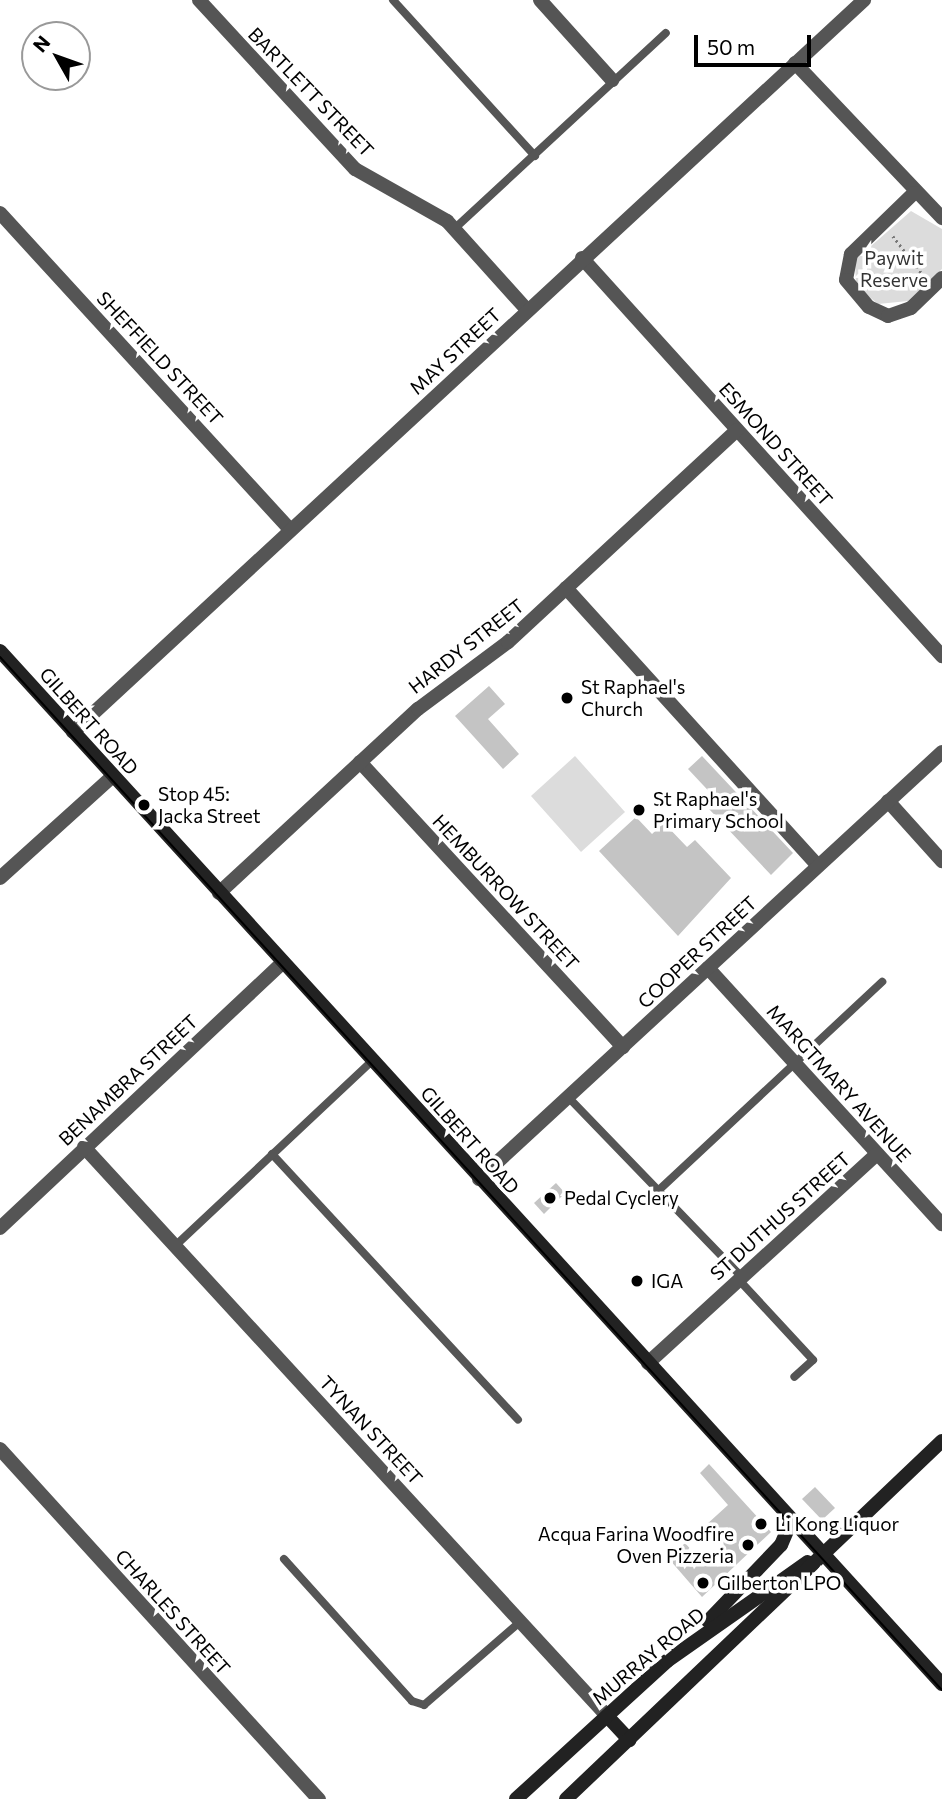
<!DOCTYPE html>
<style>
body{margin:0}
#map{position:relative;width:942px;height:1799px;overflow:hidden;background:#fff;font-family:Commissioner,sans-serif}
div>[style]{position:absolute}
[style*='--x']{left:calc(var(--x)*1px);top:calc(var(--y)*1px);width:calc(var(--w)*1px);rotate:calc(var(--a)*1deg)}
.green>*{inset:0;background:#dcdcdc}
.building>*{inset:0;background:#c4c4c4}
.path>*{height:2.5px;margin-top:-1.25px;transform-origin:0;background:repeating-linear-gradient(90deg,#777 0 2px,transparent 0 5.5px)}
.lane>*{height:8px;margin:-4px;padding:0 4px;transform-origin:4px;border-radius:4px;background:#555}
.street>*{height:14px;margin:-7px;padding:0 7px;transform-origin:7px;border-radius:7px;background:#555}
.secondary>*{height:14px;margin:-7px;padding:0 7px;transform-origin:7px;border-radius:7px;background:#222}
.tram>*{height:2px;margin:-1px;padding:0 1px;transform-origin:1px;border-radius:1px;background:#000}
.dots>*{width:19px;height:19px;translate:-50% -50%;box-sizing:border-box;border:4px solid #fff;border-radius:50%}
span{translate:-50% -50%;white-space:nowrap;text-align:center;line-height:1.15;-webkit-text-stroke:7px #fff;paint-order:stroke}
.street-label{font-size:19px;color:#000}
.park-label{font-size:19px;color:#333}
.poi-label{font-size:19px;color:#000}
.left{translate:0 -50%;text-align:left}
.right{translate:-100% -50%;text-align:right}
.north{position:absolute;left:21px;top:21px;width:70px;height:70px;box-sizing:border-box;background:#fff;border:2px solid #999;border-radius:50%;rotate:310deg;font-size:19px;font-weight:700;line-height:28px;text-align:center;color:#000}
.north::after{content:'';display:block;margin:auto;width:24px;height:32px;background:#000;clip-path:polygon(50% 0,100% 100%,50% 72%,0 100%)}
.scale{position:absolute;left:694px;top:35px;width:117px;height:32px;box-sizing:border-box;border:4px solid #000;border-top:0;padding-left:9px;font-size:21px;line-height:24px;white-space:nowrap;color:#000;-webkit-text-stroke:5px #fff;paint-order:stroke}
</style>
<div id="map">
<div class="green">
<i style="clip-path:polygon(911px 211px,942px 229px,942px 269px,908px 301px,878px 304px,856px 286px,855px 260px)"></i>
<i style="clip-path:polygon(575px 756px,625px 812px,581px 852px,531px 796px)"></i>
</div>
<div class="building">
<i style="clip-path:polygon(489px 686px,505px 704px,488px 719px,519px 754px,503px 769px,455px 716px)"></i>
<i style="clip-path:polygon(702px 756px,793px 853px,771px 875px,709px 809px,718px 801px,688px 769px)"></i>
<i style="clip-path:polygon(636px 817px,652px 834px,664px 823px,687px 847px,695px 840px,731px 878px,678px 936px,599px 851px)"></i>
<i style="clip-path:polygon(556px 1183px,565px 1193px,544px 1214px,534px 1203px)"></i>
<i style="clip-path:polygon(709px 1464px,771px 1532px,702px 1597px,669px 1559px,685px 1543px,704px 1564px,724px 1545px,706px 1525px,728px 1505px,700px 1473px)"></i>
<i style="clip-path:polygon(815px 1487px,835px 1508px,822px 1520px,802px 1499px)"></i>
</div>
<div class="path">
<i style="--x:893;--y:236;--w:49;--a:52.4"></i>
</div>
<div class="lane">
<i style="--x:393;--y:0;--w:211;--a:47.7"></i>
<i style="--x:453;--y:230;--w:290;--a:-42.8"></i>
<i style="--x:569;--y:1098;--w:249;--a:46"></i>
<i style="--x:272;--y:1154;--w:362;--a:47.2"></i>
<i style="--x:660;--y:1189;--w:304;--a:-43"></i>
<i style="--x:175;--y:1246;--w:270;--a:-43.2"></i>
<i style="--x:739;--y:1280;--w:109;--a:47.2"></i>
<i style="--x:813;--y:1360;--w:25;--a:138"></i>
<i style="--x:284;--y:1559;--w:191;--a:48"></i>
<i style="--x:412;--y:1701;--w:13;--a:18"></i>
<i style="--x:424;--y:1705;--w:128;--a:-40.9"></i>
</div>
<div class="street">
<i style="--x:199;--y:0;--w:230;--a:47.3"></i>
<i style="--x:355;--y:169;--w:106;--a:29.5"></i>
<i style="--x:447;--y:221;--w:120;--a:48"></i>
<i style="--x:540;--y:0;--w:108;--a:48"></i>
<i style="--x:795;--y:63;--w:214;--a:46.5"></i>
<i style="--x:914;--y:193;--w:88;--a:135.9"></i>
<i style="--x:851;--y:254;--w:26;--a:101"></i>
<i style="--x:846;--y:280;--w:35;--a:50"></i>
<i style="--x:869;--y:307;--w:21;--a:25"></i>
<i style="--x:888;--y:316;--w:24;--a:-19"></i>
<i style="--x:911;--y:308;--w:43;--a:-44.1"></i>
<i style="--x:0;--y:213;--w:430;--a:47.5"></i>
<i style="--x:582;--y:258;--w:537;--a:47.87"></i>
<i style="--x:566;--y:588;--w:375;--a:47.8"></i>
<i style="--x:73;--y:732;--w:1078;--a:-42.78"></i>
<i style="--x:360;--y:762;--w:388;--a:47.3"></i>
<i style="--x:888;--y:801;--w:81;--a:48"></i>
<i style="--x:0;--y:878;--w:152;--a:-42.1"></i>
<i style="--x:219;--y:893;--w:271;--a:-42.8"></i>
<i style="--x:418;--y:709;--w:112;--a:-36.7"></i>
<i style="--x:508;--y:642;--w:312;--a:-42.8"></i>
<i style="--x:708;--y:968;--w:347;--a:47.6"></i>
<i style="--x:84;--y:1147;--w:773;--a:47.41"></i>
<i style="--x:479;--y:1179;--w:630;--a:-42.68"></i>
<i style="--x:0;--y:1228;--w:388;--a:-43.2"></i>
<i style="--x:648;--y:1363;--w:310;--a:-42.4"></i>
<i style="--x:0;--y:1449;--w:474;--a:47.7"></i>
</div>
<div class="secondary">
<i style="--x:0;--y:651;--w:1398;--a:47.64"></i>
<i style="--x:708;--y:1621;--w:105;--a:-46.2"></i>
<i style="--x:781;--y:1545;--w:26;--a:-67"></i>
<i style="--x:607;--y:1716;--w:33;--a:47"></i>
<i style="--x:516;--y:1799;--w:205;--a:-42.4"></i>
<i style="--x:667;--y:1661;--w:172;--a:-35.1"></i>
<i style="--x:566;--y:1799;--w:519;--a:-43.6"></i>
</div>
<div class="tram">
<i style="--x:0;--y:657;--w:1398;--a:47.64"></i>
</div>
<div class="dots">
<i style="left:567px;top:698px;background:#000"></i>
<i style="left:144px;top:805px;background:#000"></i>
<i style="left:639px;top:810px;background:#000"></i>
<i style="left:550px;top:1198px;background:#000"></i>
<i style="left:637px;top:1281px;background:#000"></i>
<i style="left:761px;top:1524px;background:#000"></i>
<i style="left:748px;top:1545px;background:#000"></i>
<i style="left:703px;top:1583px;background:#000"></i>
</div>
<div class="street-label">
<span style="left:311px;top:92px;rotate:46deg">BARTLETT STREET</span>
<span style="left:455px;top:351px;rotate:-43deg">MAY STREET</span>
<span style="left:160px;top:358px;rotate:47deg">SHEFFIELD STREET</span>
<span style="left:776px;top:444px;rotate:48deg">ESMOND STREET</span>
<span style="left:466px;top:646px;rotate:-38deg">HARDY STREET</span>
<span style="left:89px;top:721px;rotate:48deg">GILBERT ROAD</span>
<span style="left:506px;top:892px;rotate:47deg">HEMBURROW STREET</span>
<span style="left:697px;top:952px;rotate:-43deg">COOPER STREET</span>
<span style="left:128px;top:1080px;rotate:-43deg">BENAMBRA STREET</span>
<span style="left:839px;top:1083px;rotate:48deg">MARGTMARY AVENUE</span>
<span style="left:470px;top:1140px;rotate:48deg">GILBERT ROAD</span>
<span style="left:780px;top:1216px;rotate:-42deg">ST DUTHUS STREET</span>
<span style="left:371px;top:1430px;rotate:47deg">TYNAN STREET</span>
<span style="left:173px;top:1612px;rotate:48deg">CHARLES STREET</span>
<span style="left:648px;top:1656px;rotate:-40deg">MURRAY ROAD</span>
</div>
<div class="park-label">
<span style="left:894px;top:269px">Paywit<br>Reserve</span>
</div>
<div class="poi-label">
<span class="left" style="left:581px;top:698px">St Raphael's<br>Church</span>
<span class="left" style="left:158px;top:805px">Stop 45:<br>Jacka Street</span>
<span class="left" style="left:653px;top:810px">St Raphael's<br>Primary School</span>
<span class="left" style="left:564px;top:1198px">Pedal Cyclery</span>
<span class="left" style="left:651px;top:1281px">IGA</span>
<span class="left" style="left:775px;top:1524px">Li Kong Liquor</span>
<span class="right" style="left:734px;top:1545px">Acqua Farina Woodfire<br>Oven Pizzeria</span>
<span class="left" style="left:717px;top:1583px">Gilberton LPO</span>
</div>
<div class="north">N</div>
<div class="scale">50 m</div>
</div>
